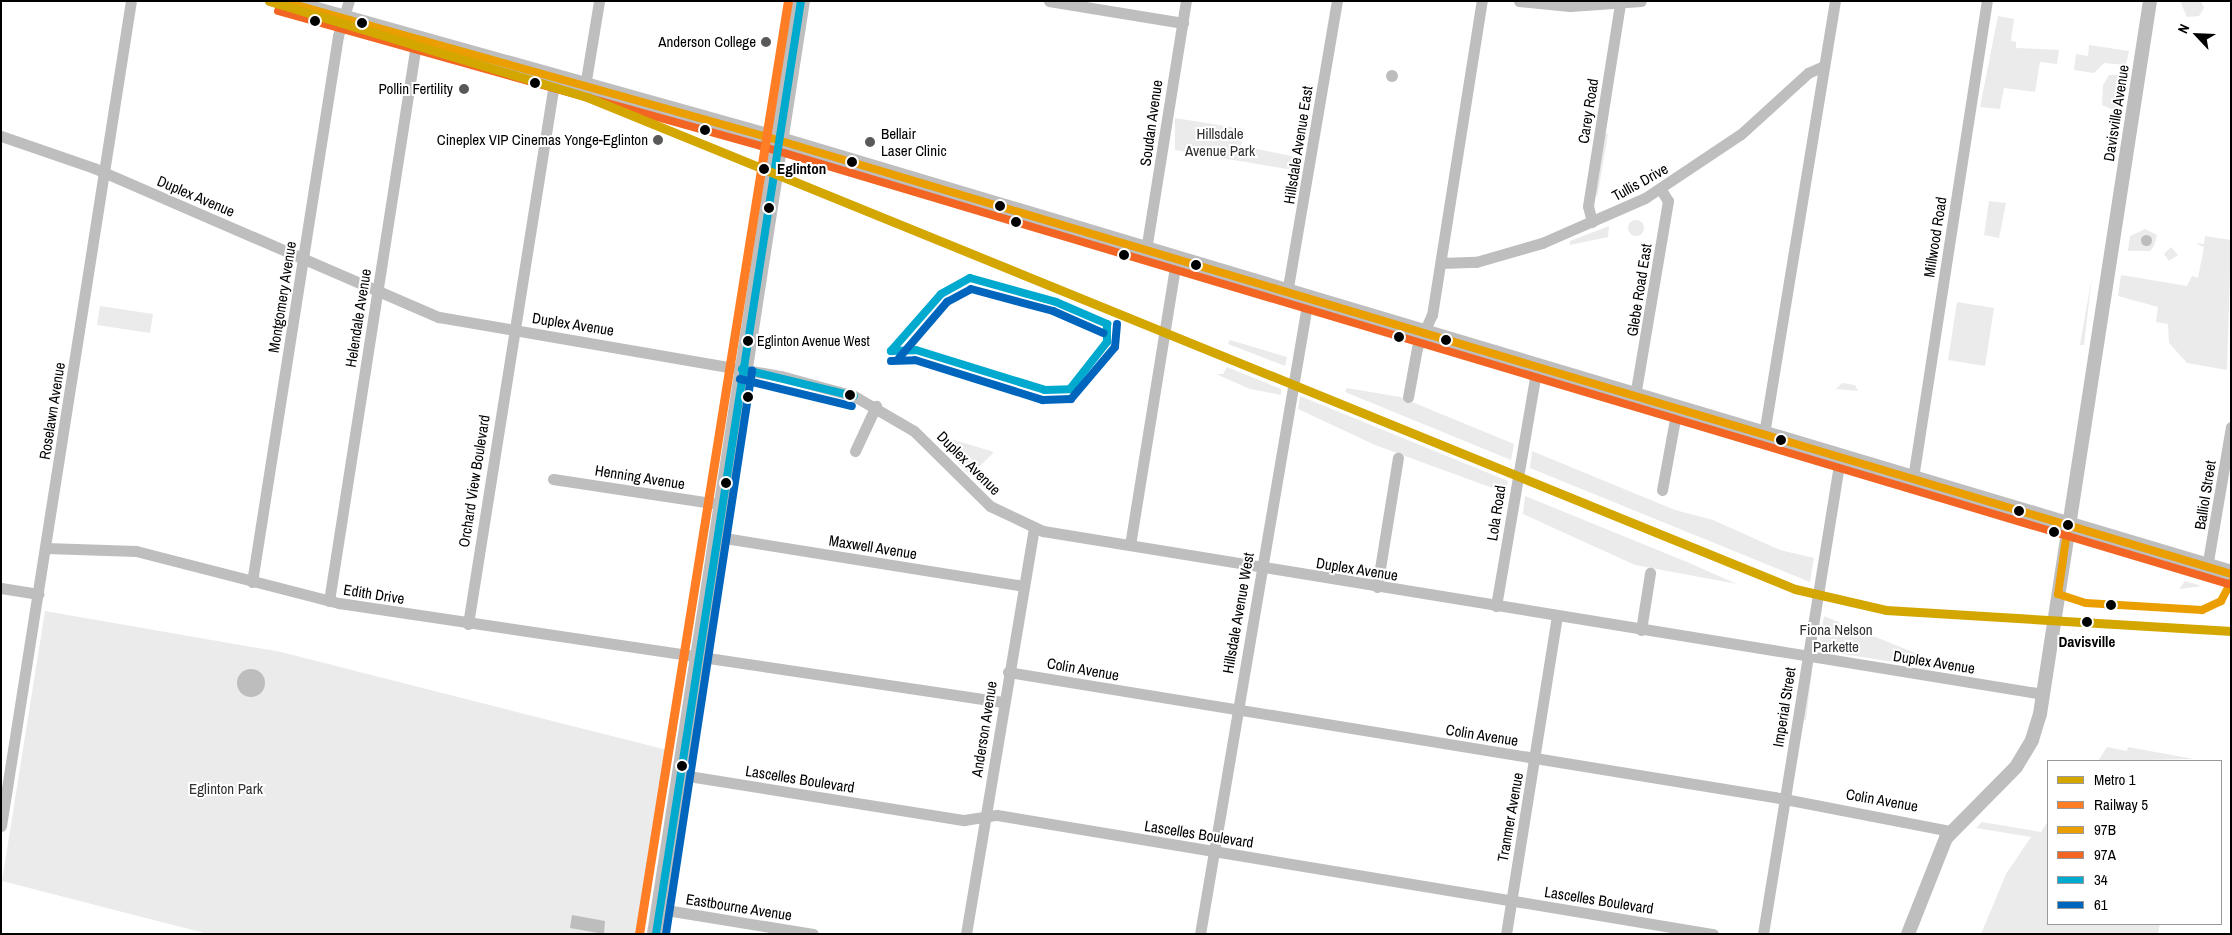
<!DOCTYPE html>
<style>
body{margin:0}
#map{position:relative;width:2232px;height:935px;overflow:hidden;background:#fff;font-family:"Archivo Narrow",sans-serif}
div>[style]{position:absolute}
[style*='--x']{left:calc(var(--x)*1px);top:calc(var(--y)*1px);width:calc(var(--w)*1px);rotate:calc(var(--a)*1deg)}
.green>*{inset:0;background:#ebebeb}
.round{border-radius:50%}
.water>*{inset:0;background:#bdbdbd}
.minor>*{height:11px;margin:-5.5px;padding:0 5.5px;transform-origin:5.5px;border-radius:5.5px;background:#bebebe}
.tertiary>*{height:14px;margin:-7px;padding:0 7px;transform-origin:7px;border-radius:7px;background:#bebebe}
.primary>*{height:18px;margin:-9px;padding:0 9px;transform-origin:9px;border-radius:9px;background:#bebebe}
.bus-1>*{height:8px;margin:-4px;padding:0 4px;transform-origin:4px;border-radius:4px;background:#eb9e00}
.bus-2>*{height:8px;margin:-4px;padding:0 4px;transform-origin:4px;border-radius:4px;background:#f26522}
.bus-3>*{height:8px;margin:-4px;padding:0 4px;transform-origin:4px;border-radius:4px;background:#00a9ce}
.bus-4>*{height:8px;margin:-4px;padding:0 4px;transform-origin:4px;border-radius:4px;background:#0065bd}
.rail-1>*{height:9px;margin:-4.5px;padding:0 4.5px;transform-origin:4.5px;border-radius:4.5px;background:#ff7d24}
.metro-1>*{height:9px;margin:-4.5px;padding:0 4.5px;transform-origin:4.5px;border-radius:4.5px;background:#d3a600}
.dots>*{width:14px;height:14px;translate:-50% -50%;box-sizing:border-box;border:2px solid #fff;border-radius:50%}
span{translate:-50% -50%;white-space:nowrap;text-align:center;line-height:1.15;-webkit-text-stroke:4px #fff;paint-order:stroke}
.bus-label{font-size:14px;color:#000}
.left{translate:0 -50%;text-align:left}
.poi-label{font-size:15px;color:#000}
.right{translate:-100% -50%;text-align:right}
.street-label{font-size:15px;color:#000}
.park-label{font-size:15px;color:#313131}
.stop-label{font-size:15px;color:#000;font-weight:700}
.frame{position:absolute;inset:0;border:2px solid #000;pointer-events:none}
.legend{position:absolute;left:2047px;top:760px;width:175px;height:165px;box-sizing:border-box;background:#fff;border:1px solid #999;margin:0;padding:6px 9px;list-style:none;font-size:15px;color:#000}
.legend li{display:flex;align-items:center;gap:10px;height:25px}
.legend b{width:25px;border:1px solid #999}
.north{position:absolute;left:2172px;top:10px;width:50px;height:50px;-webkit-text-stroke:4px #fff;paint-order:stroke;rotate:295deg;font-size:14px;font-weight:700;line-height:20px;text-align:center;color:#000}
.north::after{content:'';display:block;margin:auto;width:18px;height:22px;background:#000;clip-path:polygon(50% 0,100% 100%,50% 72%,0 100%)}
</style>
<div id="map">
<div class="green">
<i style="clip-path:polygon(2180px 1px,2201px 1px,2204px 8px,2199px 16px,2187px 17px)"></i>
<i style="clip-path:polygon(1998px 16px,2014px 19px,2011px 41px,2016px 42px,2016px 48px,2059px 50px,2057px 64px,2040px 62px,2035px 92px,2004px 88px,2000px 109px,1980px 107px)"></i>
<i style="clip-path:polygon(2089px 45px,2129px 51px,2126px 65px,2104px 63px,2094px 73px,2074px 70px,2076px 54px,2088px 56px)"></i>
<i style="clip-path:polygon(2109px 75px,2124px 75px,2118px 112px,2102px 105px,2103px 85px)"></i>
<i style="clip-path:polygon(1175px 118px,1244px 129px,1241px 146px,1302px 158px,1297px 158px,1295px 168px,1287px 169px,1175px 150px)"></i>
<i style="clip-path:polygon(1605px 133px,1608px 134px,1597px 198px,1596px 192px)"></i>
<i style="clip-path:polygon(1989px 201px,2006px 203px,1999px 238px,1984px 235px)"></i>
<i class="round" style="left:1628px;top:220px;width:16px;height:16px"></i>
<i style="clip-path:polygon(1609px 226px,1608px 237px,1570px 245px,1570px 241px)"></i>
<i style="clip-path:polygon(2145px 229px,2157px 235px,2154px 246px,2150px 251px,2128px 251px,2130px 236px)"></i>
<i style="clip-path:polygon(2205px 236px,2231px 240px,2227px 370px,2187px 363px,2169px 343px,2168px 324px,2156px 322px,2158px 307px,2118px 296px,2121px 275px,2187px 286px,2192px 276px,2198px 278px,2204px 247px,2195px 243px,2204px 244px)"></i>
<i style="clip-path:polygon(2171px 247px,2178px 255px,2169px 261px,2164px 254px)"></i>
<i style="clip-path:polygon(2092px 276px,2084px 345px,2080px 345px)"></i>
<i style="clip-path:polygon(1957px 302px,1994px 308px,1985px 366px,1948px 360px)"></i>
<i style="clip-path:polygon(100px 306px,153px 314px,150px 333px,97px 325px)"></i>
<i style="clip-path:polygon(1230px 340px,1287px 357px,1285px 366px,1228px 344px)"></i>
<i style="clip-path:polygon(1227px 367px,1281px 389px,1281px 395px,1250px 389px,1216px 374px,1223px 374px)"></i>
<i style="clip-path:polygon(1842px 383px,1855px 385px,1858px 391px,1836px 389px)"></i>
<i style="clip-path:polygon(1347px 388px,1400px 397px,1514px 444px,1511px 460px,1345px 392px)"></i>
<i style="clip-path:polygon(1300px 396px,1508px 481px,1506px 493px,1375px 445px,1298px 409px)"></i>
<i style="clip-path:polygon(941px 436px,994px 452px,970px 476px,937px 440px)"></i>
<i style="clip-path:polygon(1532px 451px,1675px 510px,1713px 520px,1780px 550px,1814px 558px,1810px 582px,1530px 468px)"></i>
<i style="clip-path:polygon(1525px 496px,1687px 562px,1737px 584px,1635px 565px,1523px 514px)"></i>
<i style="clip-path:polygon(2185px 581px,2202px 586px,2179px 589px)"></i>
<i style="clip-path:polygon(45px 611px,281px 652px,667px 750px,638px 934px,208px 934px,2px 881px)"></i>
<i style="clip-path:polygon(1824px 616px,1940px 663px,1938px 669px,1824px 651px,1819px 644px)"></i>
<i style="clip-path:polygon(1812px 671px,1806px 720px,1803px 720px,1810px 676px)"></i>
<i style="clip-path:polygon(2107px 747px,2127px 751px,2128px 747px,2194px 759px,2098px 761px)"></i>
<i style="clip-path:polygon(2048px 821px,2048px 924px,2160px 924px,2158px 934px,1981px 934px,2006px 874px,2031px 837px,1976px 828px,1982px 822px,2041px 832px)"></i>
</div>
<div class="water">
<i class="round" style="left:1386px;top:70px;width:12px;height:12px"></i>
<i class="round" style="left:2140.5px;top:234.5px;width:11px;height:11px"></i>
<i class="round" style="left:237px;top:669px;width:28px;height:28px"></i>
<i style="clip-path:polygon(572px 915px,605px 921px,604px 934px,570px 928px)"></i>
</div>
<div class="minor">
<i style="--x:1049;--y:1;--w:136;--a:9.3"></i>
<i style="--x:1519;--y:1;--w:51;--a:5.6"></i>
<i style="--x:1570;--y:6;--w:71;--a:-4"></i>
<i style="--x:585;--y:86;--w:86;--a:-80.6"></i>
<i style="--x:1;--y:136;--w:98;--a:19"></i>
<i style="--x:94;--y:168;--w:376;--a:23.4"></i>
<i style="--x:439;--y:317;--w:347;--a:9.8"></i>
<i style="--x:781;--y:376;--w:76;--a:15.3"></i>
<i style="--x:854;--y:396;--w:69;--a:30.3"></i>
<i style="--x:914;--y:431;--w:107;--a:44.6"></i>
<i style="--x:990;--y:506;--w:59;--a:25.3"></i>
<i style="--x:1043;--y:531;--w:1013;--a:9.26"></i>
<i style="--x:1592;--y:222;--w:16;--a:-104"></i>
<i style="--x:1588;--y:206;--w:204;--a:-81"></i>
<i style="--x:1146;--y:250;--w:252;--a:-80.9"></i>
<i style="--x:1441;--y:263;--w:35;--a:-2"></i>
<i style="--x:1476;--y:262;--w:69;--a:-16.1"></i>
<i style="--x:1542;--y:243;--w:112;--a:-23.6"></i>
<i style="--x:1645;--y:198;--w:115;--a:-33.7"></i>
<i style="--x:1741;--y:134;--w:91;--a:-42.3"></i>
<i style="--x:1808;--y:73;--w:17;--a:-24"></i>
<i style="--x:1287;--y:293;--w:296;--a:-80.3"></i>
<i style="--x:1635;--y:396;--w:198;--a:-80.4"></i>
<i style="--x:1668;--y:201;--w:13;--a:-122"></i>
<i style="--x:1408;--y:397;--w:50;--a:-79.6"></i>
<i style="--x:1417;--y:348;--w:36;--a:-66"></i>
<i style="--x:1432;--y:315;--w:318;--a:-81"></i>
<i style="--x:1764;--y:434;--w:439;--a:-80.7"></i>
<i style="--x:855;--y:451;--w:50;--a:-65"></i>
<i style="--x:1913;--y:478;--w:483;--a:-81.2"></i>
<i style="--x:553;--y:479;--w:173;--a:8.6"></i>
<i style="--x:1662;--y:490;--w:83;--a:-79.6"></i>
<i style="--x:718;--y:537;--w:310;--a:9.1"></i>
<i style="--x:1130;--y:545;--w:289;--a:-80.8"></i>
<i style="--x:46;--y:548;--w:90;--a:1.9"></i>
<i style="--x:136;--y:551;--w:210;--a:14.4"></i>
<i style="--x:339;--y:603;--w:671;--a:8.48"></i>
<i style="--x:2207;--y:567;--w:142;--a:-80.3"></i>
<i style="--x:252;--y:582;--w:553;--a:-81.05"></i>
<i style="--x:338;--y:36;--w:37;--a:-73"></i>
<i style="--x:1377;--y:587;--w:131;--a:-80.8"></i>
<i style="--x:1;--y:588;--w:38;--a:9"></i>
<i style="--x:329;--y:601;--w:570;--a:-81.12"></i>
<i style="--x:1496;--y:606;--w:242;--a:-80.3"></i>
<i style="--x:468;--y:624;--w:554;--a:-80.96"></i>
<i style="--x:1641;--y:630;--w:58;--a:-81"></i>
<i style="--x:1008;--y:672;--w:776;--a:9.27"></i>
<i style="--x:1774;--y:797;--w:180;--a:10.9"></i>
<i style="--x:682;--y:775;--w:286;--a:9.1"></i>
<i style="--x:964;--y:820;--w:33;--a:-9"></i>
<i style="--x:997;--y:815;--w:726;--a:9.44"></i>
<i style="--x:1;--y:826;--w:835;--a:-81.05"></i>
<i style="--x:660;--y:909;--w:155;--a:9.3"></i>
<i style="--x:966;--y:934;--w:412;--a:-80.5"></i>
<i style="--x:1200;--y:934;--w:644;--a:-80.35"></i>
<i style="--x:1506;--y:934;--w:322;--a:-80.9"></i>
<i style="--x:1763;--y:934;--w:484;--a:-80.8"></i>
</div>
<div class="tertiary">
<i style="--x:1908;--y:934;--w:103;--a:-68.4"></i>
<i style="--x:1946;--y:838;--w:100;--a:-45.4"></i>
<i style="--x:2016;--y:767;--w:31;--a:-59"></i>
<i style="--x:2032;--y:740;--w:27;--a:-73"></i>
<i style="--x:2040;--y:714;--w:721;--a:-81.23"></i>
</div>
<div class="primary">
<i style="--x:281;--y:1;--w:502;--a:15.62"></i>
<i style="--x:764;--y:136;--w:1531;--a:16.62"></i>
<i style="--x:656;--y:934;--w:944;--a:-81.17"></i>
</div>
<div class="bus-1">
<i style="--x:282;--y:1;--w:501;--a:15.65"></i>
<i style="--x:764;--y:136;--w:1531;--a:16.62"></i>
<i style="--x:2068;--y:525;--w:70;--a:98.2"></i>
<i style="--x:2058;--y:594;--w:29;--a:18"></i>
<i style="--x:2086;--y:603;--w:116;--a:3.5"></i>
<i style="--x:2202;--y:610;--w:21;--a:-25"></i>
<i style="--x:2221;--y:601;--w:21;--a:-62"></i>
</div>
<div class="bus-2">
<i style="--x:278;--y:11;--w:502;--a:15.62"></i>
<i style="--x:761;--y:146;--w:1531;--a:16.62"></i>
</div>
<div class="bus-3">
<i style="--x:891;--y:351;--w:25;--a:-2"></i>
<i style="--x:916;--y:350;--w:135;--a:17.2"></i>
<i style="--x:1045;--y:390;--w:25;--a:-2"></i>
<i style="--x:1070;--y:389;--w:60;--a:-51.8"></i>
<i style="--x:1107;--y:342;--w:18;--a:-90"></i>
<i style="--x:891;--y:351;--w:76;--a:-48.7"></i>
<i style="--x:941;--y:294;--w:33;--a:-29"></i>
<i style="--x:970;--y:278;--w:89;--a:15.6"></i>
<i style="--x:1056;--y:302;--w:56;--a:23.3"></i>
<i style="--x:742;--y:369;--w:115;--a:13.6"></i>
<i style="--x:656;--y:934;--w:944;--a:-81.17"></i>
</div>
<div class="bus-4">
<i style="--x:899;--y:358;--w:74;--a:-49.4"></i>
<i style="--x:947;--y:302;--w:27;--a:-28"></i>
<i style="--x:971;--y:289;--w:85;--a:15"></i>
<i style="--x:1053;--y:311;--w:55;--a:23.7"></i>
<i style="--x:891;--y:361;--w:24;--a:-2"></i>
<i style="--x:915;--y:360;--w:134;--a:17.4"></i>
<i style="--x:1043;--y:400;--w:28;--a:-2"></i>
<i style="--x:1071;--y:399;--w:68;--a:-49.8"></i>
<i style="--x:1115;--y:347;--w:23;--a:-85"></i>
<i style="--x:740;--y:379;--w:115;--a:13.6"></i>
<i style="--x:666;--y:934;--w:570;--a:-81.32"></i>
</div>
<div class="rail-1">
<i style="--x:639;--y:934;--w:945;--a:-80.93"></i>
</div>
<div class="metro-1">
<i style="--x:269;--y:1;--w:332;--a:16.8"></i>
<i style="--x:587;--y:97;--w:1304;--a:22.16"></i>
<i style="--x:1795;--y:589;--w:93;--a:13"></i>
<i style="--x:1886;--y:610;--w:346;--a:3.5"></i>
</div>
<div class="dots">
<i style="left:315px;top:21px;background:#000"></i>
<i style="left:362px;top:23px;background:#000"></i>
<i style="left:766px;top:42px;background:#595959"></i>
<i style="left:535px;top:83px;background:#000"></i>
<i style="left:464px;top:89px;background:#595959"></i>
<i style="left:705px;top:130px;background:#000"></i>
<i style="left:658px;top:140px;background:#595959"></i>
<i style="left:870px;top:142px;background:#595959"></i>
<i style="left:852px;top:162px;background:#000"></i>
<i style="left:764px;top:169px;background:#000"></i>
<i style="left:1000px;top:206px;background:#000"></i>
<i style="left:769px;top:208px;background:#000"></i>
<i style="left:1016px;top:222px;background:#000"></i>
<i style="left:1124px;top:255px;background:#000"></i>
<i style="left:1196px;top:265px;background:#000"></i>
<i style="left:1399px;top:337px;background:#000"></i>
<i style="left:1446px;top:340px;background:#000"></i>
<i style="left:748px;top:341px;background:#000"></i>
<i style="left:850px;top:395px;background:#000"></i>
<i style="left:748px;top:397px;background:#000"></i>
<i style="left:1781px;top:440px;background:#000"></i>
<i style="left:726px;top:483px;background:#000"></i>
<i style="left:2019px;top:511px;background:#000"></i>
<i style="left:2068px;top:525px;background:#000"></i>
<i style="left:2054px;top:532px;background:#000"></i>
<i style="left:2111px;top:605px;background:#000"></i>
<i style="left:2087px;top:622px;background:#000"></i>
<i style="left:682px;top:766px;background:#000"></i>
</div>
<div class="bus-label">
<span class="left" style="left:757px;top:341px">Eglinton Avenue West</span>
</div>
<div class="poi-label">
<span class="right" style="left:756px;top:42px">Anderson College</span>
<span class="right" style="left:453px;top:89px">Pollin Fertility</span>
<span class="left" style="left:881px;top:142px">Bellair<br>Laser Clinic</span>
<span class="right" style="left:648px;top:140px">Cineplex VIP Cinemas Yonge-Eglinton</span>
</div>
<div class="street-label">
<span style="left:1588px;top:111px;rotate:-81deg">Carey Road</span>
<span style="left:2116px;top:113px;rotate:-81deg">Davisville Avenue</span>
<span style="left:1151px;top:123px;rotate:-82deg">Soudan Avenue</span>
<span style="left:1298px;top:145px;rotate:-81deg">Hillsdale Avenue East</span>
<span style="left:1640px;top:182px;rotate:-29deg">Tullis Drive</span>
<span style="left:196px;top:196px;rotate:23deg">Duplex Avenue</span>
<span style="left:1935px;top:237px;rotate:-81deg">Millwood Road</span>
<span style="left:1639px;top:290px;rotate:-81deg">Glebe Road East</span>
<span style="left:282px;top:297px;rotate:-81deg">Montgomery Avenue</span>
<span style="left:358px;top:318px;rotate:-81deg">Helendale Avenue</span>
<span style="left:573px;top:324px;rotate:9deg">Duplex Avenue</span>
<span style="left:52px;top:411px;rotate:-81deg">Roselawn Avenue</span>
<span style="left:969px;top:463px;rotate:45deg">Duplex Avenue</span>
<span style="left:640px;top:477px;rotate:9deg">Henning Avenue</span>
<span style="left:474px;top:481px;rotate:-81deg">Orchard View Boulevard</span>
<span style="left:2205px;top:495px;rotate:-81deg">Balliol Street</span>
<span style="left:1496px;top:513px;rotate:-81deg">Lola Road</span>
<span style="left:873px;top:547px;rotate:9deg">Maxwell Avenue</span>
<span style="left:1357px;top:569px;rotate:9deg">Duplex Avenue</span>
<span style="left:374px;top:594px;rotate:9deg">Edith Drive</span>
<span style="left:1238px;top:613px;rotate:-80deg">Hillsdale Avenue West</span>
<span style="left:1934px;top:662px;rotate:9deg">Duplex Avenue</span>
<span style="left:1083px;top:669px;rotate:10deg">Colin Avenue</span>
<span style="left:1784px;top:707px;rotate:-81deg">Imperial Street</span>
<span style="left:984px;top:729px;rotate:-81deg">Anderson Avenue</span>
<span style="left:1482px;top:735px;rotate:9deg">Colin Avenue</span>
<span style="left:800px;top:779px;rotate:9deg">Lascelles Boulevard</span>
<span style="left:1882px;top:800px;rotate:10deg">Colin Avenue</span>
<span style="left:1510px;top:817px;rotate:-80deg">Tranmer Avenue</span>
<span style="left:1199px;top:834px;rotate:9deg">Lascelles Boulevard</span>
<span style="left:1599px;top:900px;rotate:9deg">Lascelles Boulevard</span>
<span style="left:739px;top:907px;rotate:9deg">Eastbourne Avenue</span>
</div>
<div class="park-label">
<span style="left:1220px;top:142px">Hillsdale<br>Avenue Park</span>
<span style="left:1836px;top:638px">Fiona Nelson<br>Parkette</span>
<span style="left:226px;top:789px">Eglinton Park</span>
</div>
<div class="stop-label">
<span class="left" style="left:777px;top:169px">Eglinton</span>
<span style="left:2087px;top:642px">Davisville</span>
</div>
<div class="frame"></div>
<ul class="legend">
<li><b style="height:6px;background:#d3a600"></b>Metro 1</li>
<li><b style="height:6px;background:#ff7d24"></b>Railway 5</li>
<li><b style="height:6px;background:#eb9e00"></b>97B</li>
<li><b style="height:6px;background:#f26522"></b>97A</li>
<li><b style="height:6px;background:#00a9ce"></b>34</li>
<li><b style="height:6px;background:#0065bd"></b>61</li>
</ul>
<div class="north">N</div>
</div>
